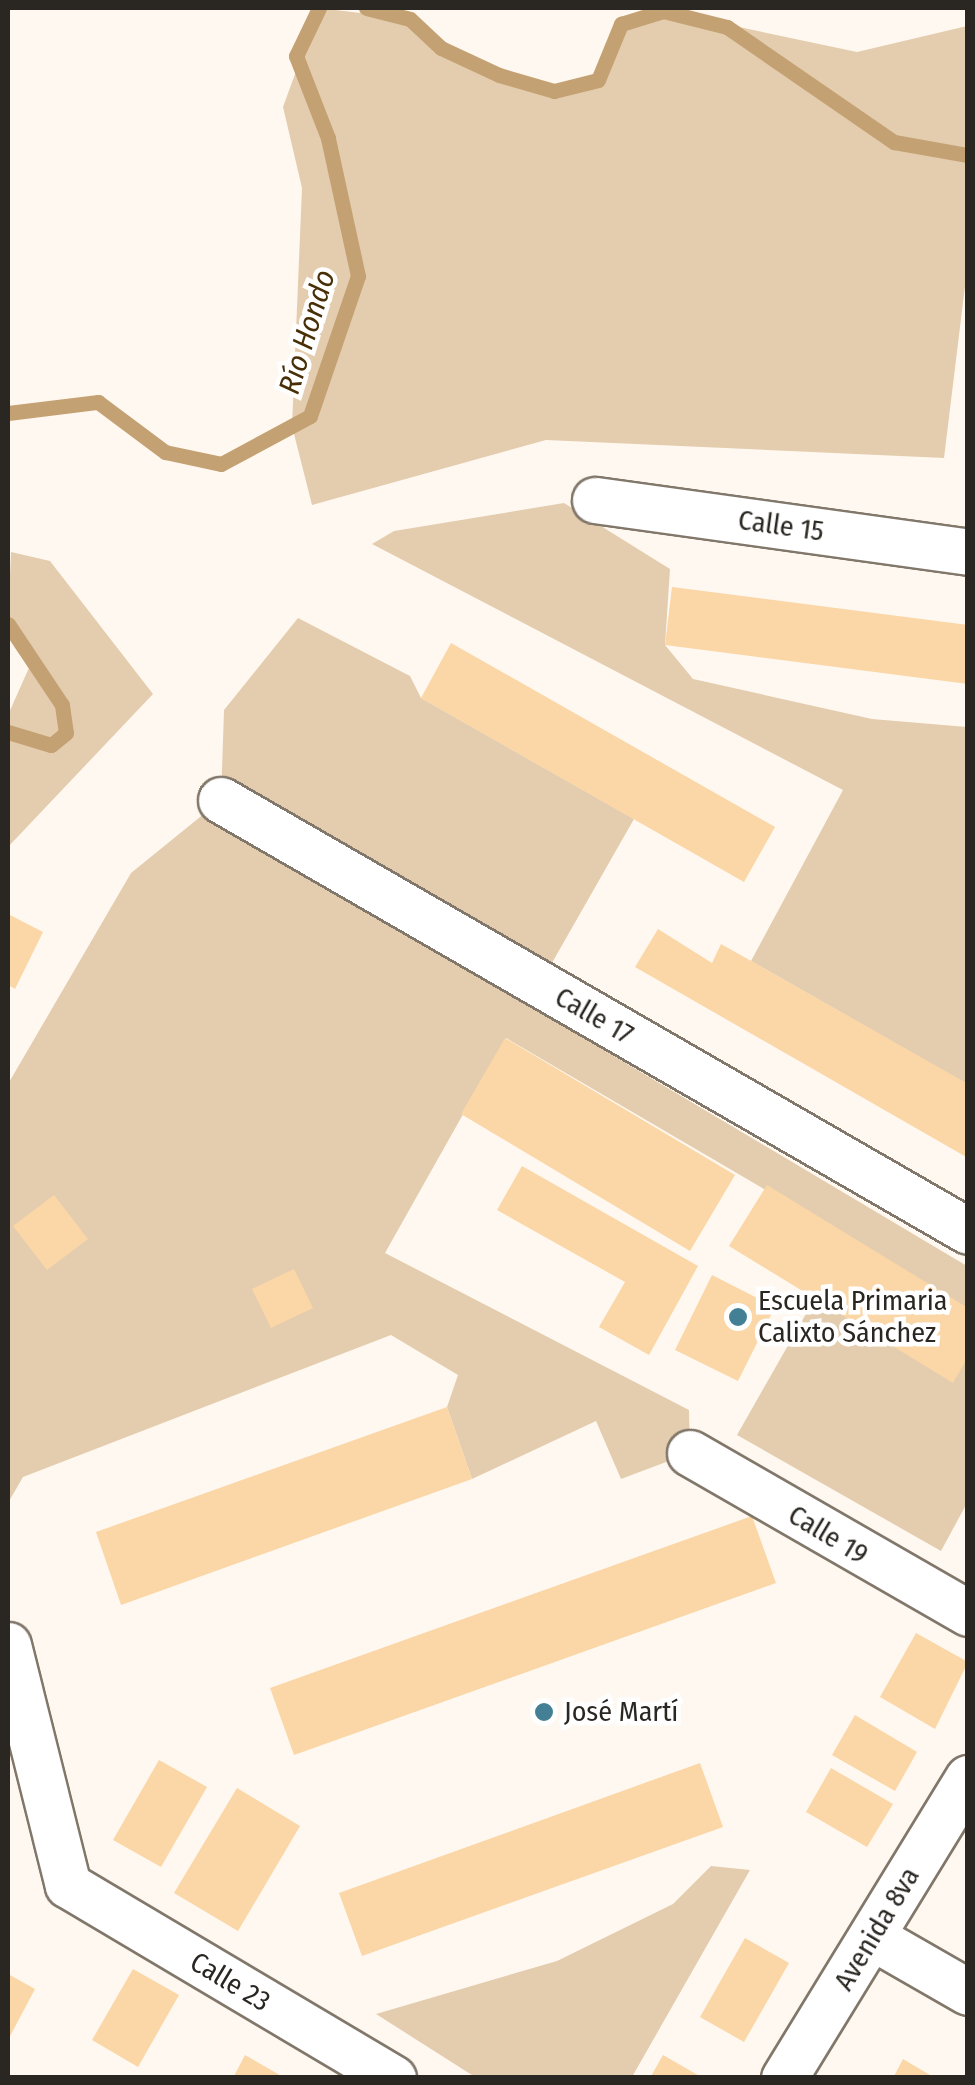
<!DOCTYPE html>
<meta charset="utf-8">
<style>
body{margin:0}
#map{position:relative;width:975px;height:2085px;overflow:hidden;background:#fff8f0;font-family:"Fira Sans Condensed",sans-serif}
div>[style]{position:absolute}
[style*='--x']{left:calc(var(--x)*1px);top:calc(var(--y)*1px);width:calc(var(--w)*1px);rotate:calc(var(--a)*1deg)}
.green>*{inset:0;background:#e4cdae}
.stream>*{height:15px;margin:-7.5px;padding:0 7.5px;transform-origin:7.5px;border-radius:7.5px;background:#c4a173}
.building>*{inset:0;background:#fbd6a6}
.roads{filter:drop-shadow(2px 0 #81776a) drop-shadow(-2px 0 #81776a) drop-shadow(0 2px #81776a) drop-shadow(0 -2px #81776a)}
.street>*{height:45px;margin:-22.5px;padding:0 22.5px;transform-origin:22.5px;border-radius:22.5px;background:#fff}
.dots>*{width:28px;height:28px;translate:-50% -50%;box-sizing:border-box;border:5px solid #fff;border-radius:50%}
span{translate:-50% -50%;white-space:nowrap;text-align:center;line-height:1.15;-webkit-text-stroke:9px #fff;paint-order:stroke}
.street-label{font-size:28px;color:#2a2621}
.poi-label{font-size:28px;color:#2a2621}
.left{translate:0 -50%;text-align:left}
.water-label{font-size:30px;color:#482f08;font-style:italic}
.frame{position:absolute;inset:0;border:10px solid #2a2621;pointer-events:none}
</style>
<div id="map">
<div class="green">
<i style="clip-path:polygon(319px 8px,410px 19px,441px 48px,554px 91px,598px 80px,621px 24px,663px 11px,857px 52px,967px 26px,967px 270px,944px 458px,546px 440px,312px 505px,292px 426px,302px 188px,283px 107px)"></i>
<i style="clip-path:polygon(564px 503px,670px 569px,665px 645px,693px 679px,872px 719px,967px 727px,967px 1084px,751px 961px,843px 790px,372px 544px,394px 531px)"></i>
<i style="clip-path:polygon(11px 552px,50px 561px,153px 694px,8px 847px,8px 715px,32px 661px,8px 624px)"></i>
<i style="clip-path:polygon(298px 618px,410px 676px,421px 698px,634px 819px,528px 1005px,967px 1266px,967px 1308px,506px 1038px,385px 1253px,689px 1410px,690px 1453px,621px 1479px,596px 1421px,472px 1479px,447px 1407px,458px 1375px,391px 1335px,23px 1477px,8px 1503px,8px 1084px,131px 873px,221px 800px,224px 710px)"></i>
<i style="clip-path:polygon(815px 1298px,967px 1357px,967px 1503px,941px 1551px,737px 1435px)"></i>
<i style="clip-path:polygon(711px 1866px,750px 1870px,632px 2077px,475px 2077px,376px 2014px,557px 1961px,673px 1904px)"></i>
</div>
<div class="stream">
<i style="--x:366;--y:8;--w:45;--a:14"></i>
<i style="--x:410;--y:19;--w:42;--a:43.1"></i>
<i style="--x:441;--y:48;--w:64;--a:25"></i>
<i style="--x:499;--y:75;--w:57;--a:16.2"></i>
<i style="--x:554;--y:91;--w:45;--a:-14"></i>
<i style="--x:598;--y:80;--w:61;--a:-67.7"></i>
<i style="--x:621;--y:24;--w:44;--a:-17.2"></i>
<i style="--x:663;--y:11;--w:66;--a:14"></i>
<i style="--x:727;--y:27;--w:203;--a:34.6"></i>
<i style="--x:894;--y:142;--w:75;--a:10"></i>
<i style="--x:8;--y:413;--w:91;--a:-7"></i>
<i style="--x:98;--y:402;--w:84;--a:36.7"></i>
<i style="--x:165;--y:452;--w:57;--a:12.1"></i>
<i style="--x:221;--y:464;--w:101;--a:-28.3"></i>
<i style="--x:310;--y:416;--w:148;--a:-71.1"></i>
<i style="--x:358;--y:276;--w:141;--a:-102.3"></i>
<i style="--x:328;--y:138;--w:88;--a:-111.3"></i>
<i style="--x:296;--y:56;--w:53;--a:-64.4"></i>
<i style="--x:8;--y:624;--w:97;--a:56.3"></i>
<i style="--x:62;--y:705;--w:28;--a:82"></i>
<i style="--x:66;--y:733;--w:19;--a:141"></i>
<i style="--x:51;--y:745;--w:45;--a:-163.2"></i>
</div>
<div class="building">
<i style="clip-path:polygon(672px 587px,968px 625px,968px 684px,665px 645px)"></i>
<i style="clip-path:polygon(451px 643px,775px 827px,744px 882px,421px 698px)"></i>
<i style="clip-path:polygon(8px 914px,43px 932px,15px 989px,8px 985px)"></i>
<i style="clip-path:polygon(658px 929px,712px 963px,721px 944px,968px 1084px,968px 1158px,635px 967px)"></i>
<i style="clip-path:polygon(505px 1038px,735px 1175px,690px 1251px,461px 1114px)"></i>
<i style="clip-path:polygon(522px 1166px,698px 1266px,649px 1355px,599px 1327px,625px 1282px,497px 1210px)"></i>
<i style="clip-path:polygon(767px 1185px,968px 1308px,968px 1357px,953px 1383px,729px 1246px)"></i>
<i style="clip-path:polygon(54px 1195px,88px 1239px,47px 1270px,13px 1226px)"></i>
<i style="clip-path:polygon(294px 1269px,313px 1308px,271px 1328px,252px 1289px)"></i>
<i style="clip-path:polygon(712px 1275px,775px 1307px,738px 1381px,675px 1350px)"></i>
<i style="clip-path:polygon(447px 1407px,472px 1479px,121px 1605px,96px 1532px)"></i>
<i style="clip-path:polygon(752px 1516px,776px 1583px,294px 1755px,270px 1688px)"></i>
<i style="clip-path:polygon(916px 1633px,968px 1662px,935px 1729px,880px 1697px)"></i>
<i style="clip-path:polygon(855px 1715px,917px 1752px,895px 1791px,832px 1755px)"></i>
<i style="clip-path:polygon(159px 1760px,207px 1787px,161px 1867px,113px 1840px)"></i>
<i style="clip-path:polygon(700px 1763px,723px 1827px,362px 1956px,339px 1893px)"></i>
<i style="clip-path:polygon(831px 1768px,893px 1804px,867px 1847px,806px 1812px)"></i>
<i style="clip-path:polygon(237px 1788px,300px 1826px,238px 1931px,174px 1893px)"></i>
<i style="clip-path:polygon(745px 1938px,789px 1963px,744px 2042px,700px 2017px)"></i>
<i style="clip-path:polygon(133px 1969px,179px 1995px,138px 2067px,92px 2040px)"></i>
<i style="clip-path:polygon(8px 1974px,35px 1989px,8px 2040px)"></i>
<i style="clip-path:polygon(245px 2055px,285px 2078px,233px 2078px)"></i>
<i style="clip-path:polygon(663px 2055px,703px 2078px,650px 2078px)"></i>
<i style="clip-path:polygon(903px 2059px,935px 2078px,893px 2078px)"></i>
</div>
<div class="roads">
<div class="street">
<i style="--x:595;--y:500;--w:377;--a:7.9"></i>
<i style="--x:221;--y:800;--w:862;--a:29.98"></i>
<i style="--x:690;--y:1453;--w:321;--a:29.9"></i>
<i style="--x:8;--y:1645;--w:247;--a:76"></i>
<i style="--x:68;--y:1885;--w:378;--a:30.7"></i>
<i style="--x:874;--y:1938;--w:108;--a:29.9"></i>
<i style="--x:784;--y:2078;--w:352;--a:-58.5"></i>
</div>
</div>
<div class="dots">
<i style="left:738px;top:1317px;background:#438096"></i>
<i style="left:544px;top:1712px;background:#438096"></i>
</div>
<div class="street-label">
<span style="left:781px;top:526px;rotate:8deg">Calle 15</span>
<span style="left:594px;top:1016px;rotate:30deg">Calle 17</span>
<span style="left:828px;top:1535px;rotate:31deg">Calle 19</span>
<span style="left:877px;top:1929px;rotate:-59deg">Avenida 8va</span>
<span style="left:230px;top:1982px;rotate:31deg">Calle 23</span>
</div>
<div class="poi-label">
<span class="left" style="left:758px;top:1317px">Escuela Primaria<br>Calixto Sánchez</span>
<span class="left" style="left:564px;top:1712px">José Martí</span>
</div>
<div class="water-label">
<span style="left:307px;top:332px;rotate:-73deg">Río Hondo</span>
</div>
<div class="frame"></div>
</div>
